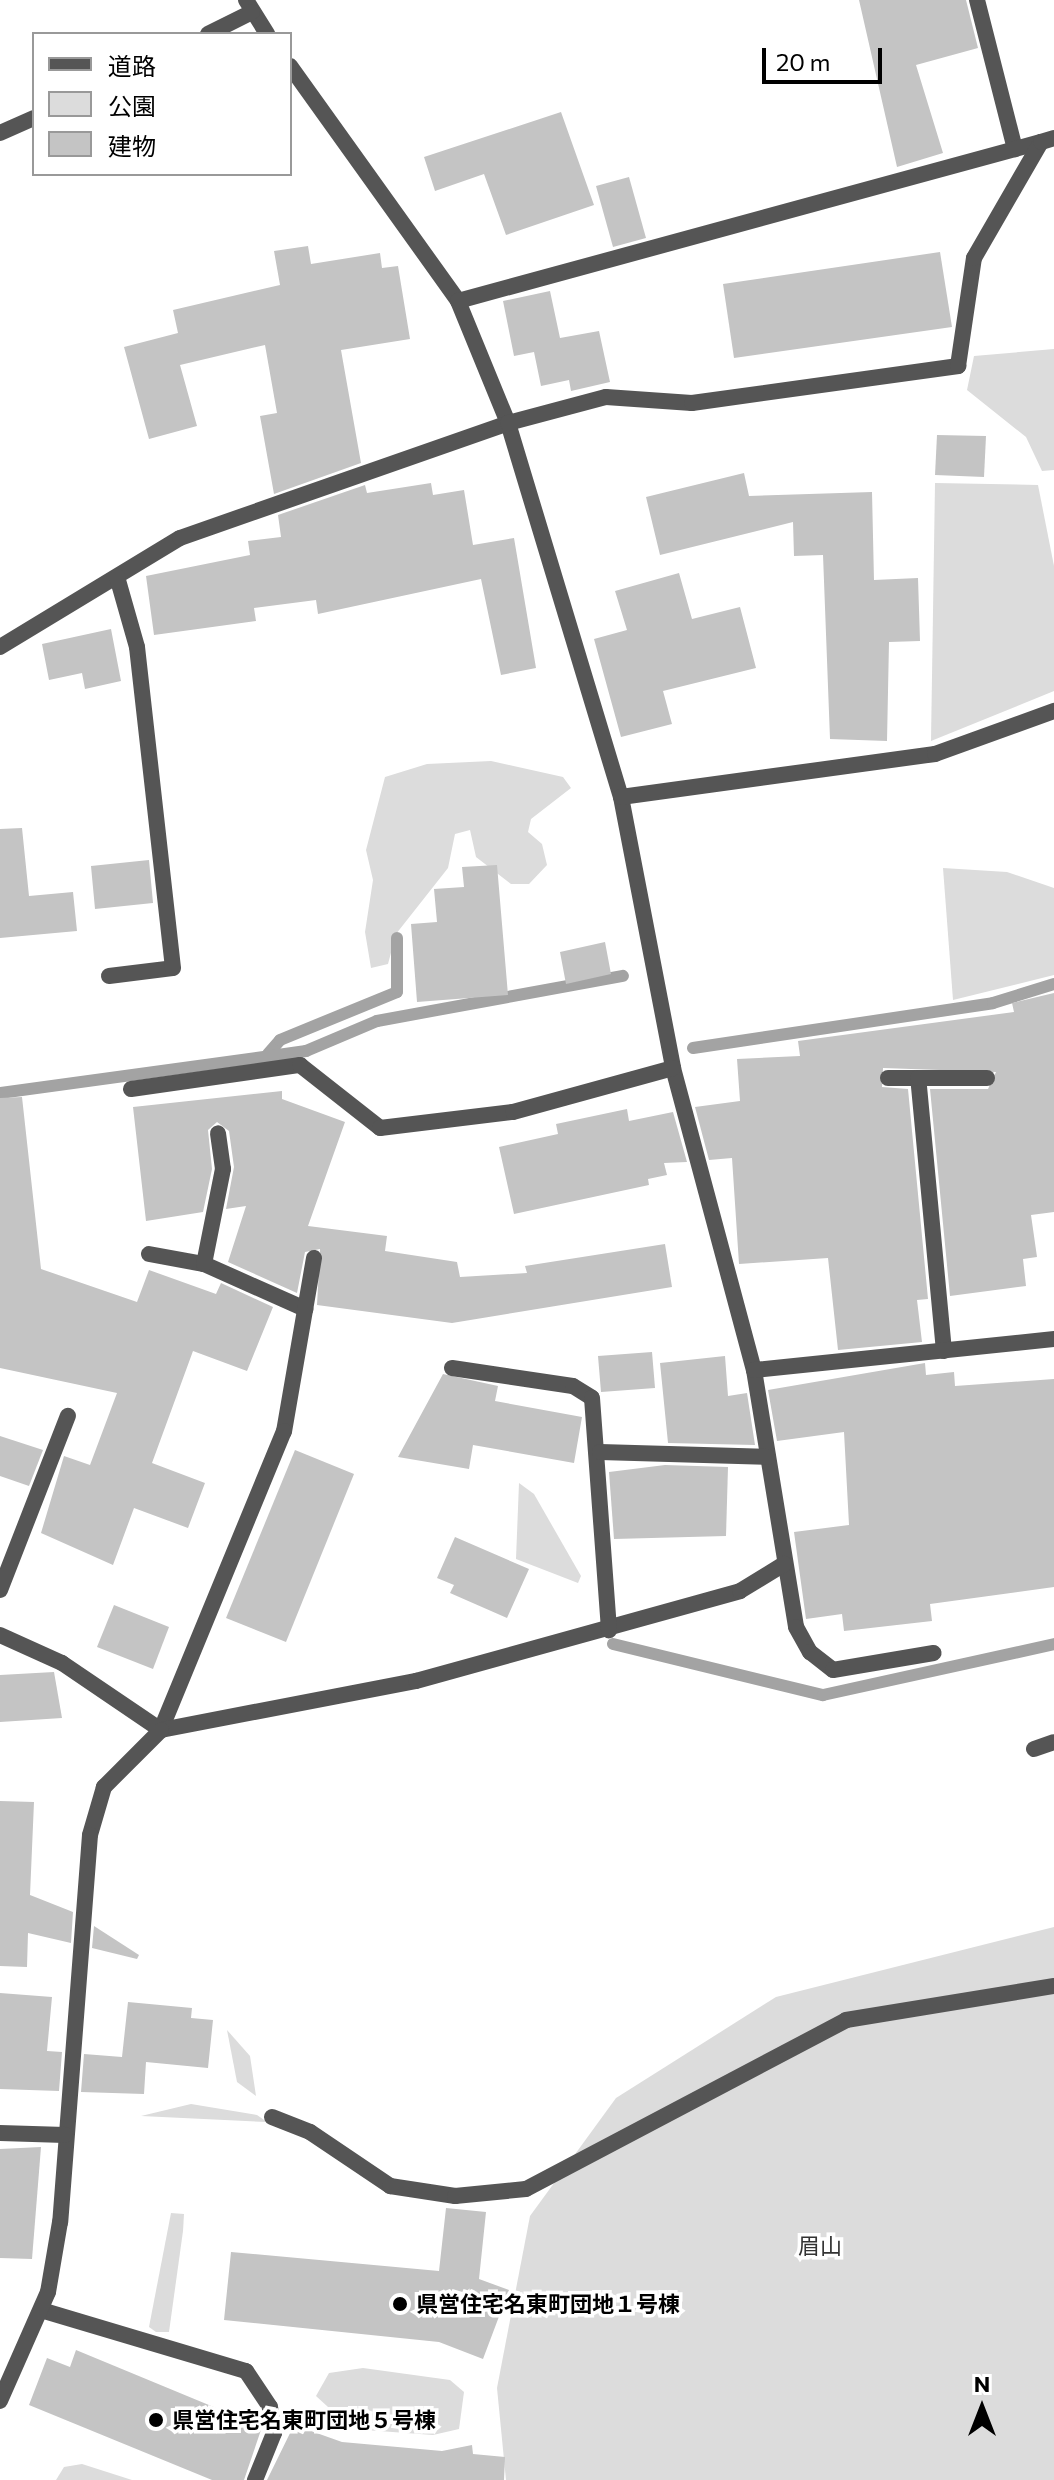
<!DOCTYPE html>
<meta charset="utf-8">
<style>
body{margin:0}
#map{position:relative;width:1054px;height:2480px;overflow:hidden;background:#fff;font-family:Commissioner,"Noto Sans JP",sans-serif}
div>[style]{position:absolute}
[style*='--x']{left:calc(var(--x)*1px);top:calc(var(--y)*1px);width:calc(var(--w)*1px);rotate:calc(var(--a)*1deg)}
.green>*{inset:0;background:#dcdcdc}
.stream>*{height:12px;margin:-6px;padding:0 6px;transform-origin:6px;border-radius:6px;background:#a3a3a3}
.building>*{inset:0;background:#c4c4c4}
.lane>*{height:16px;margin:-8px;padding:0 8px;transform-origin:8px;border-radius:8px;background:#555}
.street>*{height:16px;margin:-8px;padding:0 8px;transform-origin:8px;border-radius:8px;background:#555}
.dots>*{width:22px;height:22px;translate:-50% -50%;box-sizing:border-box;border:4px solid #fff;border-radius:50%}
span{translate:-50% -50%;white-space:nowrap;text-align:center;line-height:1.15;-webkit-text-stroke:7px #fff;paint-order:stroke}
.park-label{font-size:22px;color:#333}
.poi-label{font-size:22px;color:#000;font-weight:700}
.left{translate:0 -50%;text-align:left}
.legend{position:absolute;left:32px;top:32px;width:260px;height:144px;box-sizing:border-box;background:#fff;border:2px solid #999;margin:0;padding:10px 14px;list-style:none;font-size:24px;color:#000}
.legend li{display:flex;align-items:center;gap:16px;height:40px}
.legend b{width:40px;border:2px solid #999}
.north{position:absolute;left:942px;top:2368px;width:80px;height:80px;-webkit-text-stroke:6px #fff;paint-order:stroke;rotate:0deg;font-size:22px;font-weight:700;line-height:32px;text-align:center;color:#000}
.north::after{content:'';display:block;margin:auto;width:28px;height:36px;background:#000;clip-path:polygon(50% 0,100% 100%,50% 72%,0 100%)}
.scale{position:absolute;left:762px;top:48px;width:120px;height:36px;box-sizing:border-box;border:4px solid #000;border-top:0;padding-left:10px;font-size:24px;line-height:28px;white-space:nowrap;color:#000;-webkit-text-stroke:6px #fff;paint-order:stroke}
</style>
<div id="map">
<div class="green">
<i style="clip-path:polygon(1054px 349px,1054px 470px,1042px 471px,1026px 437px,967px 390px,974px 356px)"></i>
<i style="clip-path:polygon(935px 483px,1038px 485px,1054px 566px,1054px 691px,931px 741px)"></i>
<i style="clip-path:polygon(491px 761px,563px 777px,571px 788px,531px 819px,528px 832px,542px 844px,547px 865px,529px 884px,511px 884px,476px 857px,470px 830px,455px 834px,448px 868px,396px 934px,388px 964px,371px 968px,365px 932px,373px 880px,366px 850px,385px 777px,427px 764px)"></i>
<i style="clip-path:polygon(943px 868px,1007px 872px,1054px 888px,1054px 975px,953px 1000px)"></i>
<i style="clip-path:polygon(519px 1483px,534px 1494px,581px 1576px,578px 1583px,516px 1559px)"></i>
<i style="clip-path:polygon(1054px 1927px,1054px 2480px,506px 2480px,497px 2388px,530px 2216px,616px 2098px,776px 1997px)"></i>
<i style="clip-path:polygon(227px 2030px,250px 2056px,256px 2096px,237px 2082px)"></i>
<i style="clip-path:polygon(191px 2104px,257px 2115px,267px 2122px,141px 2116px)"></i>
<i style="clip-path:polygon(171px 2213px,184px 2214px,183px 2231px,169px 2332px,156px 2332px,149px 2327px)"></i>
<i style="clip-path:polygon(363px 2368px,450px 2380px,464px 2392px,459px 2429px,433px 2435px,352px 2429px,316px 2396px,329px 2373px)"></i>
<i style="clip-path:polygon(82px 2464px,132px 2480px,56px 2480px,64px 2467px)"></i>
</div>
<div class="stream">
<i style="--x:693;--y:1048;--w:303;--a:-8.5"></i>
<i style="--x:993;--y:1003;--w:64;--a:-17.3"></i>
<i style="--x:268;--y:1054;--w:18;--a:-49"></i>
<i style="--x:280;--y:1040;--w:126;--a:-22.3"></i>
<i style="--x:397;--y:992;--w:54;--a:-90"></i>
<i style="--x:0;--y:1093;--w:309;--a:-7.8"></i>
<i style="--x:306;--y:1051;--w:77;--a:-22.9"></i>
<i style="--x:377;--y:1021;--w:250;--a:-10.4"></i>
<i style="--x:613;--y:1644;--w:216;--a:13.7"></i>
<i style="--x:823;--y:1695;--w:237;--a:-12.4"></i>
</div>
<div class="building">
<i style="clip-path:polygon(859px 0,966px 0,978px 48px,916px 65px,943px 153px,897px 167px)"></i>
<i style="clip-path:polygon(561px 112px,594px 205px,506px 235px,484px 174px,435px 191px,424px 157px)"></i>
<i style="clip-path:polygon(629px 177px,646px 238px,613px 247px,596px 186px)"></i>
<i style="clip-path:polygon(308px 246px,311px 264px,380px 253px,382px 268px,398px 266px,410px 339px,341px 350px,361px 463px,274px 494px,260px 416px,277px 413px,265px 345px,180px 365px,197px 426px,149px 439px,124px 347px,178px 333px,173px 310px,280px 285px,274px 251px)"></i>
<i style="clip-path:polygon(940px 252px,952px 327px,734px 358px,723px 284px)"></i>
<i style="clip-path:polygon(550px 291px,560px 338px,599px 331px,610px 382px,571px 391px,569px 380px,541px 386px,534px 352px,514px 356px,503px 301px)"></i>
<i style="clip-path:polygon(937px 435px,986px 436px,984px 477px,935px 475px)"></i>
<i style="clip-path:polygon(744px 473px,749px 496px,872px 492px,874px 580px,918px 578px,920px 641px,889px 642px,887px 741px,830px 739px,823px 555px,794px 556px,793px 522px,660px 555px,646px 497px)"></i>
<i style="clip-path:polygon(431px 483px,433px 495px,464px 490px,473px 545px,514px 538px,536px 668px,501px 675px,481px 579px,318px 614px,316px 600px,254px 608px,256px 621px,154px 635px,146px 576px,250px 555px,248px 541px,281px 537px,278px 515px,365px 485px,367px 493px)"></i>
<i style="clip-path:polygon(679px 573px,692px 619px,740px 607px,756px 668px,663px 691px,672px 724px,621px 737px,594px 639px,627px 630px,615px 591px)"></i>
<i style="clip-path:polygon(111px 629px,121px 681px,85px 689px,82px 673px,49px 680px,42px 644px)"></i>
<i style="clip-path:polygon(22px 828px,29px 896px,73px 892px,77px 931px,0 938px,0 829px)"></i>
<i style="clip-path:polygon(149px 860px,153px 903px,95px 909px,91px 866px)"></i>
<i style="clip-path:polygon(497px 865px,508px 995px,417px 1002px,411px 924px,437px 922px,434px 889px,464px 887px,462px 867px)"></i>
<i style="clip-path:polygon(605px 942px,611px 974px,566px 984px,560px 952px)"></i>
<i style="clip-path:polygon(1054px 993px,1054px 1212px,1031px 1215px,1037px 1257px,1023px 1259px,1026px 1286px,950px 1296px,930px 1089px,988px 1089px,996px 1072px,883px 1068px,882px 1087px,908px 1089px,928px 1299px,917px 1300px,922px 1342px,838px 1350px,828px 1258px,739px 1264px,732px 1158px,709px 1160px,695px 1107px,740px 1101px,737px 1059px,800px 1056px,798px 1041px,1014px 1012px,1012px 1003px)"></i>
<i style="clip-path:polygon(282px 1091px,282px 1099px,345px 1122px,308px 1226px,387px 1236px,385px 1251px,457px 1262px,460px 1277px,527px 1273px,525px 1266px,665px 1244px,672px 1287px,452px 1323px,317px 1305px,320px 1249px,305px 1252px,297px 1293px,228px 1262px,246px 1206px,226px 1209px,234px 1167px,229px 1131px,217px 1122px,208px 1130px,212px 1169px,203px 1212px,146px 1221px,133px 1107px)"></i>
<i style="clip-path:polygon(22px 1097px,41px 1269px,137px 1302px,149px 1270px,216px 1294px,221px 1283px,273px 1307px,247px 1371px,193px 1351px,152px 1463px,205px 1483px,188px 1528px,134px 1508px,113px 1565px,41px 1533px,64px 1456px,90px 1465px,117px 1393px,0 1368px,0 1098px)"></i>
<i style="clip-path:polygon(627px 1109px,629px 1121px,673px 1112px,687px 1162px,664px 1163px,667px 1175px,648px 1179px,649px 1185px,514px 1214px,499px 1147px,558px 1134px,556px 1124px)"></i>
<i style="clip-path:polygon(652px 1352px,655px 1388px,601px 1392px,598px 1356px)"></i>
<i style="clip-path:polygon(725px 1356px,728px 1396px,747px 1393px,755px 1445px,668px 1443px,660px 1363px)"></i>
<i style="clip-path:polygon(925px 1363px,926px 1375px,954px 1372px,955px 1386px,1054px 1379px,1054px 1587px,930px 1604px,932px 1621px,844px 1631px,842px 1614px,806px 1619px,794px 1532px,849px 1525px,844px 1432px,777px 1441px,768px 1390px)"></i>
<i style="clip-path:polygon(443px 1374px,498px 1386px,495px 1401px,582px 1417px,574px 1463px,473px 1445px,469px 1469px,398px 1457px)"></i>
<i style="clip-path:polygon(0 1436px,43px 1450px,29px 1486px,0 1476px)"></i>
<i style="clip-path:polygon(295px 1450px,354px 1474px,286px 1642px,226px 1618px)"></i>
<i style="clip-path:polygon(665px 1465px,728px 1467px,726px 1536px,614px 1539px,609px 1472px)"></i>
<i style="clip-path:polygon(455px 1537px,529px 1569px,507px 1618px,450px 1593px,454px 1585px,437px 1578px)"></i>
<i style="clip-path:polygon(114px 1605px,169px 1627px,153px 1669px,97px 1647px)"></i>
<i style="clip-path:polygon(54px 1672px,62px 1718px,0 1722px,0 1675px)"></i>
<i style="clip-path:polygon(0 1801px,34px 1802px,30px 1895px,73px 1912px,71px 1943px,28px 1933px,27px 1967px,0 1966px)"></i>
<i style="clip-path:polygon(94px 1926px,139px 1955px,137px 1959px,92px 1948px)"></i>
<i style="clip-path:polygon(0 1993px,52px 1997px,47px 2051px,62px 2052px,59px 2091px,0 2089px)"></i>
<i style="clip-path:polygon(128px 2002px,192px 2008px,191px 2018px,213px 2020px,208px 2068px,146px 2062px,144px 2094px,81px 2092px,84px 2054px,122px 2057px)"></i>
<i style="clip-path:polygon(41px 2147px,32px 2259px,0 2258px,0 2149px)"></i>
<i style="clip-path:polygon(446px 2208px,486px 2212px,479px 2279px,509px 2290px,483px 2359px,439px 2342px,224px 2320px,231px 2252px,439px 2271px)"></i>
<i style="clip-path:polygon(76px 2350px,262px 2427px,244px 2480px,212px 2480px,29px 2405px,47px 2358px,70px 2367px)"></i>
<i style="clip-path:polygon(294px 2425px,342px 2442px,442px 2451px,472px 2445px,473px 2454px,505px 2457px,504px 2480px,267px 2480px)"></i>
</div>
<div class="lane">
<i style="--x:41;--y:2310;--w:214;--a:16.6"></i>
<i style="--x:246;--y:2371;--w:43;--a:56.3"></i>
<i style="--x:270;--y:2407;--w:26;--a:81"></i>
<i style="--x:274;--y:2433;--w:51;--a:112"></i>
</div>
<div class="street">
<i style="--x:246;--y:0;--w:40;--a:58"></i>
<i style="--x:977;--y:0;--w:154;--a:75.7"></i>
<i style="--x:208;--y:34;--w:49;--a:-26.6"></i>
<i style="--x:290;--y:66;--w:289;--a:54.4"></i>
<i style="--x:458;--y:301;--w:132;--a:67.7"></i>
<i style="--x:508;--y:423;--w:391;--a:73.2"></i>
<i style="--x:621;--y:797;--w:276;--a:79.1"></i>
<i style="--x:673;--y:1068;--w:313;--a:75"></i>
<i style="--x:754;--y:1370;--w:260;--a:80.7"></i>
<i style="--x:796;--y:1627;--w:29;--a:61"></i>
<i style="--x:810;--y:1652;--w:29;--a:38"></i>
<i style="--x:833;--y:1670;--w:102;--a:-9.6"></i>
<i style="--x:0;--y:133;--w:37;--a:-24"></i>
<i style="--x:458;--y:301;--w:604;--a:-15.26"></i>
<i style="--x:0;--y:647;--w:210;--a:-31.2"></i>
<i style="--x:180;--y:538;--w:348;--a:-19.3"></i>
<i style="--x:508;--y:423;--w:101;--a:-14.9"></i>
<i style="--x:606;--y:397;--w:86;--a:4"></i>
<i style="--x:692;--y:403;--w:269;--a:-7.9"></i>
<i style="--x:958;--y:366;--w:109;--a:-81.6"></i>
<i style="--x:974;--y:258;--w:134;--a:-60"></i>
<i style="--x:1041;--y:142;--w:14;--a:-17"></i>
<i style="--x:621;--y:797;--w:317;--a:-7.8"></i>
<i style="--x:935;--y:754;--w:127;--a:-19.9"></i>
<i style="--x:109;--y:976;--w:64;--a:-7.1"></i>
<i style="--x:173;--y:968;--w:323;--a:-96.4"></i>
<i style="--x:137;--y:647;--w:73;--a:-105.9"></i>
<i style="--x:888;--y:1078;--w:30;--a:0"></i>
<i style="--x:131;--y:1089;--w:171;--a:-8.1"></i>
<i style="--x:300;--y:1065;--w:102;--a:38.2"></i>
<i style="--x:380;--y:1128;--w:134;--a:-6.9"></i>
<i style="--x:513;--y:1112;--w:166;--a:-15.4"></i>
<i style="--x:149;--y:1254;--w:56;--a:10.3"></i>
<i style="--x:204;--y:1264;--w:111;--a:24"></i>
<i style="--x:314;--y:1258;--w:176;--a:99.8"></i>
<i style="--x:284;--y:1431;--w:323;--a:112.4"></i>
<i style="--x:161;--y:1730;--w:260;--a:-10.9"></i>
<i style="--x:416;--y:1681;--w:336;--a:-15.5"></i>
<i style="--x:740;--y:1591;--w:52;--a:-31.5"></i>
<i style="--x:204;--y:1264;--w:97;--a:-78.7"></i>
<i style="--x:223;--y:1169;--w:36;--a:-98"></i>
<i style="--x:944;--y:1351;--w:274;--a:-95.4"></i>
<i style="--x:918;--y:1078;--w:69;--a:0"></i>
<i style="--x:452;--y:1368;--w:122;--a:8.5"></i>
<i style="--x:573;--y:1386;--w:22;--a:32"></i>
<i style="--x:592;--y:1398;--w:233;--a:85.8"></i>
<i style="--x:754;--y:1370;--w:302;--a:-5.9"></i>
<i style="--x:600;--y:1452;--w:168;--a:1.7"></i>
<i style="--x:0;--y:1590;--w:187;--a:-68.7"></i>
<i style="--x:0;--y:1635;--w:68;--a:24.3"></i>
<i style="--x:62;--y:1663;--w:120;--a:34.1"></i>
<i style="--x:161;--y:1730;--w:81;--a:135"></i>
<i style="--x:104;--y:1787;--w:50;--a:106.3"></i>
<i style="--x:90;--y:1835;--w:388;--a:94.4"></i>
<i style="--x:60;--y:2222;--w:71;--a:99.7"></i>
<i style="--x:48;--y:2292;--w:119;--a:113.8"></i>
<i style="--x:1034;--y:1749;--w:21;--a:-19"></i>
<i style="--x:272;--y:2117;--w:41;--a:21.5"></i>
<i style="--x:310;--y:2132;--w:97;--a:34"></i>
<i style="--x:390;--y:2186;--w:66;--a:8.7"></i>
<i style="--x:455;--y:2196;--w:71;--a:-5.6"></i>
<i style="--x:526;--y:2189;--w:362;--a:-27.8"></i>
<i style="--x:846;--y:2020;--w:211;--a:-9.3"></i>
<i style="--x:0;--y:2133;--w:65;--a:1.8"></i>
</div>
<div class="dots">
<i style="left:400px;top:2304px;background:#000"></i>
<i style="left:156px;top:2420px;background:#000"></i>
</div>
<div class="park-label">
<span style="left:820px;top:2246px">眉山</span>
</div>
<div class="poi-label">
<span class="left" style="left:416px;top:2304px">県営住宅名東町団地１号棟</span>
<span class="left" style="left:172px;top:2420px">県営住宅名東町団地５号棟</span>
</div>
<ul class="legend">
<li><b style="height:10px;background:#555"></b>道路</li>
<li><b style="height:22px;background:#dcdcdc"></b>公園</li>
<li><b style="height:22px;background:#c4c4c4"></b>建物</li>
</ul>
<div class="north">N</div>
<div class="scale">20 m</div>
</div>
